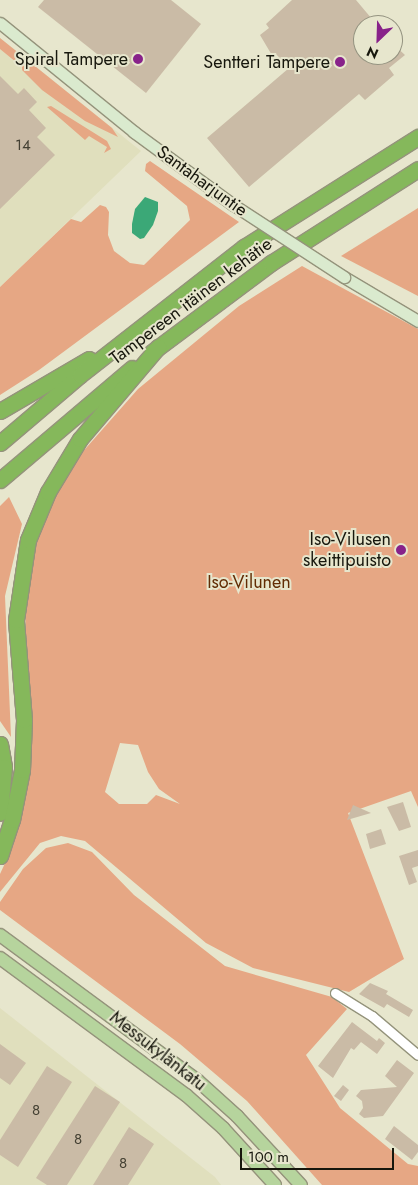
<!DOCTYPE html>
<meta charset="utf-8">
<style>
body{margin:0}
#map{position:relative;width:418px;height:1185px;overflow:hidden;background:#e7e6cd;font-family:Jost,sans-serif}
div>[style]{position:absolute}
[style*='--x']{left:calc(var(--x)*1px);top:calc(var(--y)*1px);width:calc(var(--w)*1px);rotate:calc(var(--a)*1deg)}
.built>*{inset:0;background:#e0dfbd}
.green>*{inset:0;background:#e6a784}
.water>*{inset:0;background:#3ba877}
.building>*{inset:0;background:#cabba6}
.roads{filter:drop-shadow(1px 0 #94937b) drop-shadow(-1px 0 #94937b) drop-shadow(0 1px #94937b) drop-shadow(0 -1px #94937b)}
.street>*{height:9px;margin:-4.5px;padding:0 4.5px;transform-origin:4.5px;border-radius:4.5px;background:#fff}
.secondary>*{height:11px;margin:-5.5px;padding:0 5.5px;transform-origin:5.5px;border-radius:5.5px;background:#daeace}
.primary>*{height:12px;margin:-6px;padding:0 6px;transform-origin:6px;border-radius:6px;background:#b6d49d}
.highway>*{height:15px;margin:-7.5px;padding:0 7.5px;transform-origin:7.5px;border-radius:7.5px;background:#85b85b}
.bridges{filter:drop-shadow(1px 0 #94937b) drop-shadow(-1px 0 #94937b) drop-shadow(0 1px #94937b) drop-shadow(0 -1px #94937b)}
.secondary-bridge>*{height:11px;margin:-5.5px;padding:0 5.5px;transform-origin:5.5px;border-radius:5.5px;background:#daeace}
.dots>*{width:14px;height:14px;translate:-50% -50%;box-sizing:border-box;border:2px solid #e7e6cd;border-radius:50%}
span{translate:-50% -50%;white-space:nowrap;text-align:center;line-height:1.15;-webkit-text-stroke:4px #e7e6cd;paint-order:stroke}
.number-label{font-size:15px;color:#444033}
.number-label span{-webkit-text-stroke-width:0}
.poi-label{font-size:18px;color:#17170d}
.right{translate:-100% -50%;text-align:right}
.street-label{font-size:18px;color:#17170d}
.park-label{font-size:18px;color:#622c04}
.north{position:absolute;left:353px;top:15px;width:50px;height:50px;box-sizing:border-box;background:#e7e6cd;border:1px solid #949380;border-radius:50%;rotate:204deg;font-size:14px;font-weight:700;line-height:20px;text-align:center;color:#17170d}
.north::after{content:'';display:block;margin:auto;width:18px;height:22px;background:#88228a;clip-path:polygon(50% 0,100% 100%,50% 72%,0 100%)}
.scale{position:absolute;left:240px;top:1148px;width:154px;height:22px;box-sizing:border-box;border:2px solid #17170d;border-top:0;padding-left:6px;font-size:15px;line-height:18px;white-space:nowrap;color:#17170d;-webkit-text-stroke:4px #e7e6cd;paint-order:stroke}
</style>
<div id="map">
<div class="built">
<i style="clip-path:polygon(0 38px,141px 151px,0 287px)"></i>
<i style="clip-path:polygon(0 1008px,215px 1177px,221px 1185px,0 1185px)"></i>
</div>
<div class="green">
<i style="clip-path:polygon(0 38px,112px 128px,118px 137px,85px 121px,42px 90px,22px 70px,22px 67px,0 49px)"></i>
<i style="clip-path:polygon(51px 106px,107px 141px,111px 149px,104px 153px,107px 147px,89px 136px,85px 140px,47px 107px)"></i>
<i style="clip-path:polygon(150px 161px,239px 222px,39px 370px,0 395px,0 287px,71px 219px,81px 222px,100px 205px,106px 207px,109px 212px,108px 235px,114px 251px,130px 263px,144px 265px,190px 220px,187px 206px,145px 171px,146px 164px)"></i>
<i style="clip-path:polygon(418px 208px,418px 296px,341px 256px)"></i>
<i style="clip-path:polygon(evenodd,302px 266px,418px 329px,418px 807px,411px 791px,348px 813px,404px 959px,349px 992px,253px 968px,206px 943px,85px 841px,61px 836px,40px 843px,0 892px,0 874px,13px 846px,28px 784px,29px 707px,24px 586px,44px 516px,72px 464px,138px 389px,239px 306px,302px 266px,120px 743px,138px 745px,148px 772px,159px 789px,180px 804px,156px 795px,147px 804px,119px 804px,105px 792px,120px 743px)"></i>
<i style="clip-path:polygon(9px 497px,22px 524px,5px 596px,11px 737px,0 721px,0 506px)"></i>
<i style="clip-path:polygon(68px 843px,92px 852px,134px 895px,225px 966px,332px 997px,347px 1009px,306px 1055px,340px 1108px,408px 1164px,418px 1166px,418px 1185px,322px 1185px,247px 1101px,180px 1044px,0 910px,0 902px,23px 869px,46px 848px)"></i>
</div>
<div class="water">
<i style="clip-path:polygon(145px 197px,158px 202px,158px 211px,153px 225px,144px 238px,140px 239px,132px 233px,132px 224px,135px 209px)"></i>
</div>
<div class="building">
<i style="clip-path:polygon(44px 0,171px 0,201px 24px,146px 93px,38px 7px)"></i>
<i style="clip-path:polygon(292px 0,356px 0,377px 25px,363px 25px,363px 55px,393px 55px,393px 44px,405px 55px,389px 68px,394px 75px,365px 100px,359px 94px,249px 187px,207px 138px,289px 68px,276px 54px,273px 57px,260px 35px,269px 28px,266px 24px)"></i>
<i style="clip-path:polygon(0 76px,18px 94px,24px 88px,37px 102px,29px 110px,46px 128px,37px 137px,55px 155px,0 209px)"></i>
<i style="clip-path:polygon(403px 802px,411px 827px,399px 831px,387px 807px)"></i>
<i style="clip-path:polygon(353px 805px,371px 813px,347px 820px)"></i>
<i style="clip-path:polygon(381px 829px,386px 844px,370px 849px,366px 834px)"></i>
<i style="clip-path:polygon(418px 850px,418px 866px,412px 868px,417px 882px,409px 885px,399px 856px)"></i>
<i style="clip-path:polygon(370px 983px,388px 991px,386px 994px,413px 1010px,409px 1017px,387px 1004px,384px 1008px,359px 994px)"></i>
<i style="clip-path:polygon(352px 1022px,377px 1041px,379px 1038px,385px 1043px,377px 1054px,361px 1042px,354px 1050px,351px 1048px,333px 1078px,318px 1066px)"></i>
<i style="clip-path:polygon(0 1044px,26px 1063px,10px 1085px,0 1078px)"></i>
<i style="clip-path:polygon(397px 1060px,414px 1073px,383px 1116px,364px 1118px,359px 1114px,363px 1108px,362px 1101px,356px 1096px,361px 1090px,397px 1087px,385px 1076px)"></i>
<i style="clip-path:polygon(47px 1066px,72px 1082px,18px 1167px,0 1155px,0 1140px)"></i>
<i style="clip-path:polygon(343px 1085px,349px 1090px,341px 1101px,334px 1096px)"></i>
<i style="clip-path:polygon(95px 1086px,120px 1102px,67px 1185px,47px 1185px,36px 1178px)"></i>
<i style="clip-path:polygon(394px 1126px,418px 1145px,418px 1152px,412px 1160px,385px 1139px)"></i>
<i style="clip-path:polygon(129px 1127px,154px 1144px,128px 1185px,93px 1185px)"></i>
</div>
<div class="roads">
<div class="street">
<i style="--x:335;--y:993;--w:44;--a:31.9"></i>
<i style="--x:372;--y:1016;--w:60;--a:40.3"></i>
</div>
<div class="secondary">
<i style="--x:0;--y:23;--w:173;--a:39.1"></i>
<i style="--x:134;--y:132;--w:122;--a:36.3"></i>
<i style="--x:344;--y:277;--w:86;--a:30.7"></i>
</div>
<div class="primary">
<i style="--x:0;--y:935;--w:245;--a:36.4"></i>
<i style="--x:197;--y:1080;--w:54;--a:42"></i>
<i style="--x:237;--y:1116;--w:94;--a:47.2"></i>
<i style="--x:0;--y:958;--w:231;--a:36.4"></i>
<i style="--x:186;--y:1095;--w:50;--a:41.7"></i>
<i style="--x:223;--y:1128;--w:77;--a:47.6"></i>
</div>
<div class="highway">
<i style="--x:152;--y:352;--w:149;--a:-36.8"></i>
<i style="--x:271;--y:263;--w:174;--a:-32.6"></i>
<i style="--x:0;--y:411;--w:103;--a:-30.3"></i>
<i style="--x:0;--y:443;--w:105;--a:-40.4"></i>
<i style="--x:80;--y:375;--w:208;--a:-38"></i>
<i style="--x:244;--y:247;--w:206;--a:-32.3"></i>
<i style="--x:0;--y:480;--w:173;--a:-40.3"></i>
<i style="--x:0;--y:744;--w:23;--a:80"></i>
<i style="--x:4;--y:767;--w:46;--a:95"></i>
<i style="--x:0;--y:856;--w:38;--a:-72"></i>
<i style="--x:12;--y:820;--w:51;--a:-78.7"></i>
<i style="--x:22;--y:770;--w:50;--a:-87.7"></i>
<i style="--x:24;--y:720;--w:100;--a:-94.6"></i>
<i style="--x:16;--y:620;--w:81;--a:-81.5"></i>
<i style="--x:28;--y:540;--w:52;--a:-67.4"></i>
<i style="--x:48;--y:492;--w:62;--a:-58.9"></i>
<i style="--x:80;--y:439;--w:121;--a:-49.7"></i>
</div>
</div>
<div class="bridges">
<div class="secondary-bridge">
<i style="--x:232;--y:204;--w:134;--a:33.1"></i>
</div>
</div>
<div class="dots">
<i style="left:138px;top:59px;background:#88228a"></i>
<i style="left:340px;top:62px;background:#88228a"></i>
<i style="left:401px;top:550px;background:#88228a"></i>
</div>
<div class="number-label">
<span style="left:23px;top:146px">14</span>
<span style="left:36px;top:1111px">8</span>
<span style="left:78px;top:1140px">8</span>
<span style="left:123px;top:1164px">8</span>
</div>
<div class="poi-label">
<span class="right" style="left:128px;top:59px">Spiral Tampere</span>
<span class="right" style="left:330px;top:62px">Sentteri Tampere</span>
<span class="right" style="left:391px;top:550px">Iso-Vilusen<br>skeittipuisto</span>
</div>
<div class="street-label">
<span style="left:202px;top:181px;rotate:36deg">Santaharjuntie</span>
<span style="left:191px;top:301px;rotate:-37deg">Tampereen itäinen kehätie</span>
<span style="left:158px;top:1051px;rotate:38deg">Messukylänkatu</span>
</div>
<div class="park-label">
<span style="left:249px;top:582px">Iso-Vilunen</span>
</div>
<div class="north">N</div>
<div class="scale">100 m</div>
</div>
